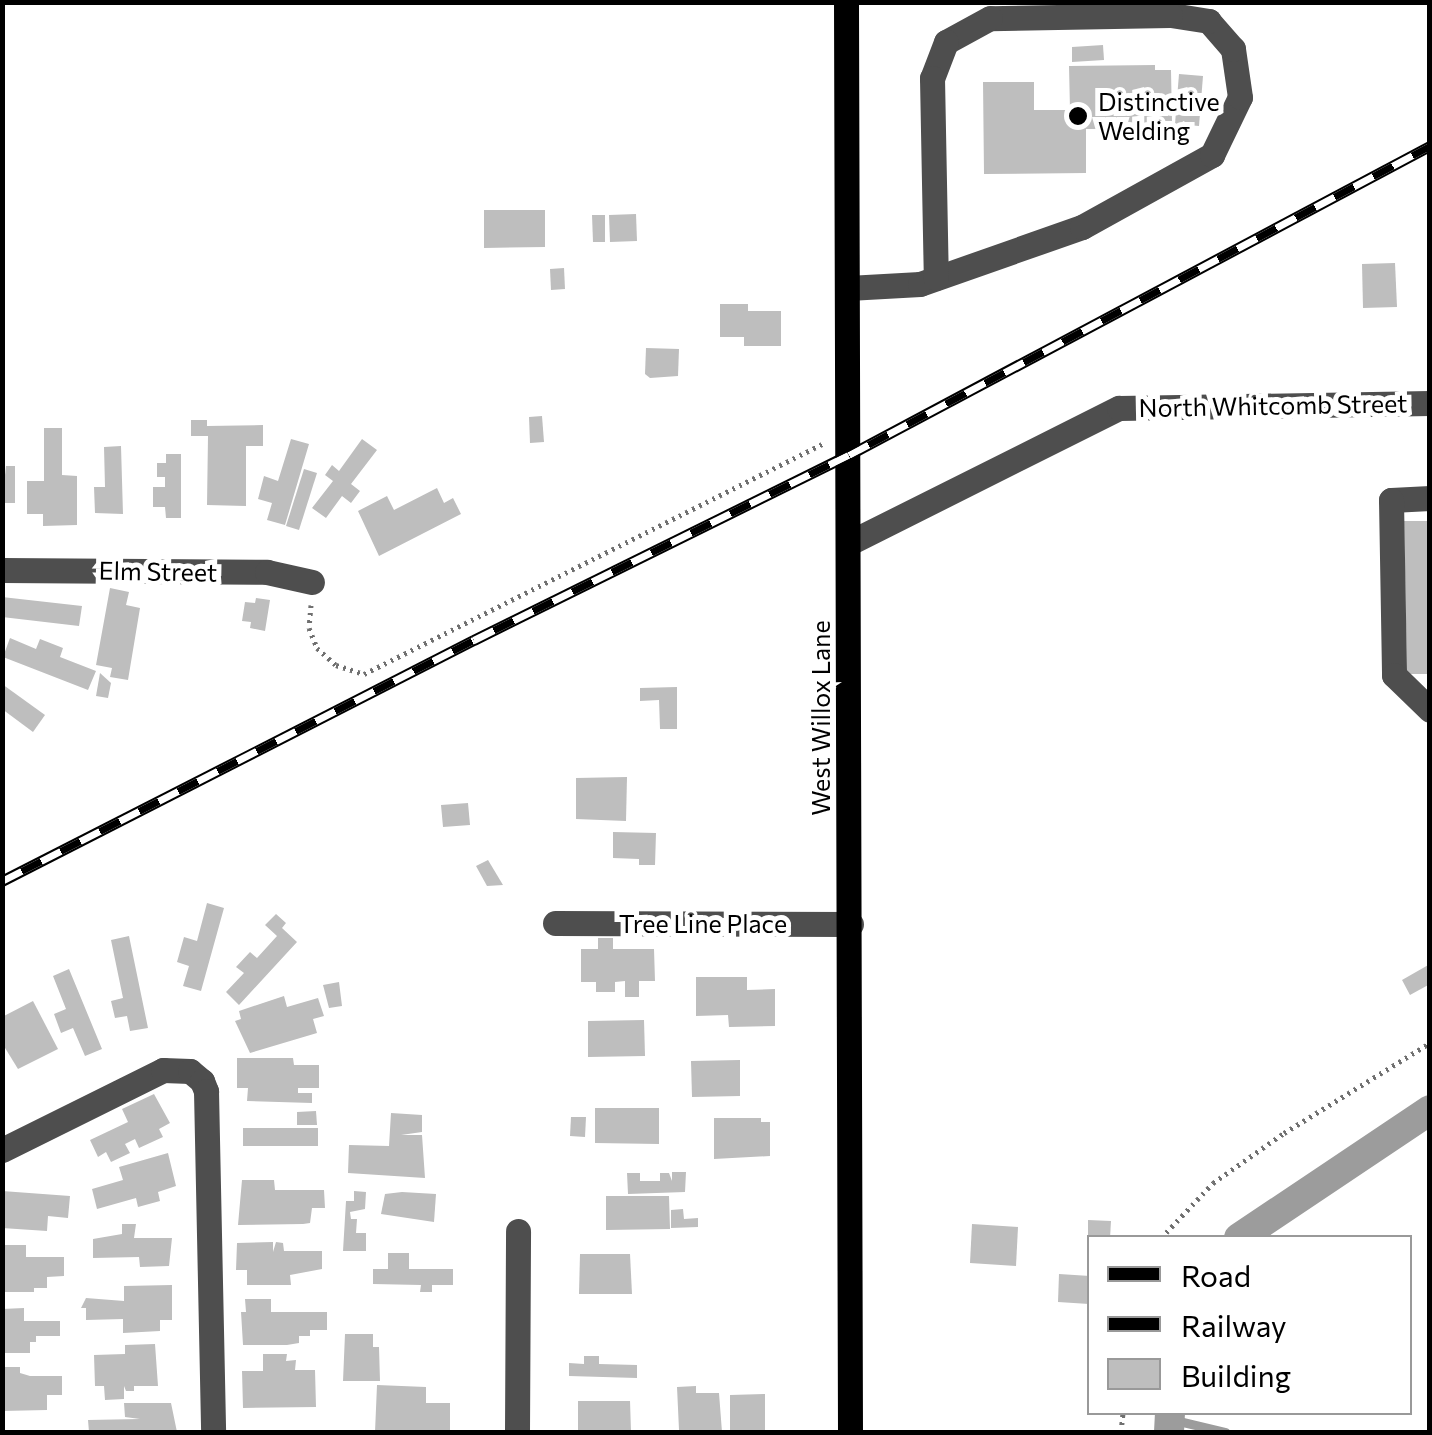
<!DOCTYPE html>
<style>
body{margin:0}
#map{position:relative;width:1432px;height:1435px;overflow:hidden;background:#fff;font-family:Commissioner,sans-serif}
div>[style]{position:absolute}
[style*='--x']{left:calc(var(--x)*1px);top:calc(var(--y)*1px);width:calc(var(--w)*1px);rotate:calc(var(--a)*1deg)}
.stream>*{height:9px;margin:-4.5px;padding:0 4.5px;transform-origin:4.5px;border-radius:4.5px;background:#9c9c9c}
.canal>*{height:30px;margin:-15px;padding:0 15px;transform-origin:15px;border-radius:15px;background:#9c9c9c}
.building>*{inset:0;background:#bebebe}
.path>*{height:5px;margin-top:-2.5px;transform-origin:0;background:repeating-linear-gradient(90deg,#707070 0 2.5px,transparent 0 7.5px)}
.minor>*{height:25px;margin:-12.5px;padding:0 12.5px;transform-origin:12.5px;border-radius:12.5px;background:#4e4e4e}
.major>*{height:25px;margin:-12.5px;padding:0 12.5px;transform-origin:12.5px;border-radius:12.5px;background:#000}
.rail>*{height:11px;margin-top:-5.5px;transform-origin:0;background:repeating-linear-gradient(90deg,#fff 0 22px,#000 0 44px);box-sizing:border-box;border-block:2px solid #000}
.dots>*{width:28px;height:28px;translate:-50% -50%;box-sizing:border-box;border:5px solid #fff;border-radius:50%}
span{translate:-50% -50%;white-space:nowrap;text-align:center;line-height:1.15;-webkit-text-stroke:10px #fff;paint-order:stroke}
.poi-label{font-size:25px;color:#000}
.left{translate:0 -50%;text-align:left}
.street-label{font-size:25px;color:#000}
.frame{position:absolute;inset:0;border:5px solid #000;pointer-events:none}
.legend{position:absolute;left:1087px;top:1235px;width:325px;height:180px;box-sizing:border-box;background:#fff;border:2px solid #999;margin:0;padding:12px 18px;list-style:none;font-size:30px;color:#000}
.legend li{display:flex;align-items:center;gap:20px;height:50px}
.legend b{width:50px;border:2px solid #999}
</style>
<div id="map">
<div class="stream">
<i style="--x:1170;--y:1419;--w:57;--a:13.3"></i>
</div>
<div class="canal">
<i style="--x:1239;--y:1238;--w:230;--a:-33.8"></i>
<i style="--x:1169;--y:1432;--w:20;--a:-87"></i>
</div>
<div class="building">
<i style="clip-path:polygon(1103px 45px,1104px 60px,1072px 62px,1072px 47px)"></i>
<i style="clip-path:polygon(1155px 65px,1155px 70px,1171px 70px,1172px 121px,1155px 121px,1153px 129px,1086px 129px,1086px 173px,984px 174px,983px 82px,1034px 82px,1034px 110px,1070px 110px,1069px 66px)"></i>
<i style="clip-path:polygon(1179px 74px,1203px 76px,1199px 126px,1175px 124px)"></i>
<i style="clip-path:polygon(484px 210px,545px 210px,545px 247px,484px 248px)"></i>
<i style="clip-path:polygon(636px 214px,637px 241px,610px 242px,609px 215px)"></i>
<i style="clip-path:polygon(592px 215px,605px 215px,605px 242px,593px 242px)"></i>
<i style="clip-path:polygon(1395px 263px,1397px 307px,1363px 308px,1362px 264px)"></i>
<i style="clip-path:polygon(564px 268px,565px 289px,551px 290px,550px 269px)"></i>
<i style="clip-path:polygon(720px 304px,748px 304px,748px 311px,781px 311px,781px 346px,744px 346px,744px 337px,720px 337px)"></i>
<i style="clip-path:polygon(646px 348px,679px 349px,678px 376px,650px 378px,645px 374px)"></i>
<i style="clip-path:polygon(542px 416px,544px 442px,530px 443px,529px 417px)"></i>
<i style="clip-path:polygon(191px 420px,207px 420px,207px 426px,263px 425px,263px 446px,246px 446px,246px 506px,207px 505px,208px 436px,191px 436px)"></i>
<i style="clip-path:polygon(44px 428px,62px 428px,62px 475px,77px 476px,77px 525px,43px 526px,43px 514px,27px 514px,27px 481px,44px 481px)"></i>
<i style="clip-path:polygon(291px 439px,309px 444px,285px 525px,267px 520px,272px 503px,258px 499px,264px 476px,278px 481px)"></i>
<i style="clip-path:polygon(362px 439px,377px 450px,351px 484px,360px 491px,351px 503px,342px 496px,326px 518px,312px 508px,333px 481px,325px 475px,332px 465px,339px 471px)"></i>
<i style="clip-path:polygon(121px 446px,123px 514px,95px 513px,94px 487px,105px 487px,104px 447px)"></i>
<i style="clip-path:polygon(166px 454px,181px 454px,181px 518px,166px 518px,165px 507px,153px 507px,153px 487px,165px 487px,165px 477px,157px 477px,157px 463px,166px 463px)"></i>
<i style="clip-path:polygon(6px 466px,15px 466px,15px 503px,2px 503px)"></i>
<i style="clip-path:polygon(304px 469px,317px 473px,299px 530px,286px 526px)"></i>
<i style="clip-path:polygon(437px 488px,444px 503px,453px 498px,461px 514px,379px 556px,358px 511px,387px 496px,394px 510px)"></i>
<i style="clip-path:polygon(1404px 521px,1430px 521px,1430px 674px,1407px 674px)"></i>
<i style="clip-path:polygon(110px 588px,129px 592px,126px 605px,140px 608px,128px 680px,110px 677px,112px 668px,96px 665px)"></i>
<i style="clip-path:polygon(2px 597px,82px 606px,79px 626px,2px 617px)"></i>
<i style="clip-path:polygon(256px 598px,270px 600px,265px 631px,250px 628px,251px 622px,242px 621px,245px 602px,255px 603px)"></i>
<i style="clip-path:polygon(10px 638px,36px 649px,40px 639px,63px 648px,60px 657px,96px 671px,88px 690px,3px 657px)"></i>
<i style="clip-path:polygon(100px 673px,111px 683px,108px 698px,96px 696px)"></i>
<i style="clip-path:polygon(2px 684px,45px 715px,33px 732px,2px 709px)"></i>
<i style="clip-path:polygon(677px 687px,677px 729px,660px 729px,659px 700px,640px 701px,640px 688px)"></i>
<i style="clip-path:polygon(627px 777px,626px 821px,576px 819px,576px 778px)"></i>
<i style="clip-path:polygon(468px 803px,470px 825px,443px 827px,441px 805px)"></i>
<i style="clip-path:polygon(613px 832px,656px 833px,655px 865px,639px 865px,639px 859px,613px 858px)"></i>
<i style="clip-path:polygon(488px 860px,503px 885px,487px 886px,476px 866px)"></i>
<i style="clip-path:polygon(207px 903px,224px 908px,201px 991px,183px 986px,189px 966px,177px 962px,184px 937px,197px 941px)"></i>
<i style="clip-path:polygon(276px 914px,286px 923px,282px 928px,297px 942px,239px 1005px,226px 992px,244px 973px,236px 967px,250px 952px,257px 958px,277px 936px,265px 925px)"></i>
<i style="clip-path:polygon(129px 936px,148px 1028px,130px 1031px,127px 1016px,115px 1018px,111px 1001px,123px 998px,111px 940px)"></i>
<i style="clip-path:polygon(598px 938px,613px 938px,613px 949px,654px 949px,655px 981px,639px 981px,639px 997px,625px 997px,625px 981px,615px 982px,615px 992px,596px 992px,596px 982px,581px 982px,581px 949px,598px 949px)"></i>
<i style="clip-path:polygon(1430px 964px,1430px 984px,1410px 995px,1402px 980px)"></i>
<i style="clip-path:polygon(69px 969px,102px 1049px,85px 1056px,73px 1028px,61px 1033px,54px 1014px,66px 1009px,53px 976px)"></i>
<i style="clip-path:polygon(696px 977px,747px 977px,747px 990px,775px 989px,775px 1026px,729px 1027px,728px 1015px,696px 1016px)"></i>
<i style="clip-path:polygon(339px 982px,342px 1006px,329px 1008px,323px 985px)"></i>
<i style="clip-path:polygon(284px 996px,287px 1007px,318px 998px,324px 1016px,313px 1019px,317px 1033px,250px 1053px,235px 1021px,241px 1019px,239px 1011px)"></i>
<i style="clip-path:polygon(33px 1001px,58px 1049px,18px 1069px,2px 1043px,2px 1017px)"></i>
<i style="clip-path:polygon(644px 1020px,645px 1056px,588px 1057px,588px 1021px)"></i>
<i style="clip-path:polygon(237px 1058px,293px 1058px,294px 1065px,319px 1065px,319px 1088px,298px 1088px,298px 1093px,312px 1093px,312px 1103px,247px 1101px,248px 1088px,237px 1088px)"></i>
<i style="clip-path:polygon(740px 1060px,740px 1096px,692px 1097px,691px 1061px)"></i>
<i style="clip-path:polygon(154px 1094px,170px 1123px,159px 1129px,163px 1137px,139px 1148px,135px 1139px,125px 1144px,130px 1153px,111px 1162px,106px 1152px,98px 1157px,90px 1140px,128px 1122px,122px 1109px)"></i>
<i style="clip-path:polygon(595px 1108px,659px 1108px,659px 1144px,595px 1143px)"></i>
<i style="clip-path:polygon(316px 1111px,317px 1125px,297px 1125px,297px 1112px)"></i>
<i style="clip-path:polygon(391px 1113px,422px 1115px,422px 1132px,401px 1135px,422px 1135px,425px 1178px,348px 1173px,349px 1145px,389px 1146px)"></i>
<i style="clip-path:polygon(571px 1117px,586px 1117px,585px 1137px,570px 1136px)"></i>
<i style="clip-path:polygon(714px 1118px,761px 1118px,761px 1122px,770px 1122px,770px 1156px,714px 1159px)"></i>
<i style="clip-path:polygon(243px 1128px,318px 1128px,318px 1146px,243px 1146px)"></i>
<i style="clip-path:polygon(168px 1153px,176px 1186px,158px 1192px,160px 1201px,138px 1207px,136px 1198px,97px 1209px,92px 1189px,123px 1180px,119px 1167px)"></i>
<i style="clip-path:polygon(672px 1172px,686px 1172px,685px 1192px,628px 1194px,627px 1173px,640px 1173px,640px 1181px,660px 1181px,660px 1173px,669px 1173px,672px 1181px)"></i>
<i style="clip-path:polygon(242px 1180px,274px 1180px,275px 1190px,324px 1190px,325px 1208px,312px 1208px,310px 1223px,303px 1224px,238px 1225px)"></i>
<i style="clip-path:polygon(2px 1191px,70px 1196px,68px 1218px,48px 1216px,47px 1231px,2px 1228px)"></i>
<i style="clip-path:polygon(354px 1191px,366px 1192px,365px 1209px,350px 1212px,351px 1219px,357px 1219px,356px 1233px,366px 1233px,366px 1251px,343px 1251px,346px 1201px,354px 1201px)"></i>
<i style="clip-path:polygon(402px 1192px,436px 1194px,434px 1222px,381px 1214px,385px 1194px)"></i>
<i style="clip-path:polygon(606px 1196px,669px 1196px,670px 1229px,606px 1230px)"></i>
<i style="clip-path:polygon(683px 1209px,684px 1219px,698px 1218px,698px 1227px,671px 1228px,671px 1210px)"></i>
<i style="clip-path:polygon(1088px 1220px,1111px 1221px,1110px 1238px,1088px 1238px)"></i>
<i style="clip-path:polygon(122px 1224px,136px 1224px,134px 1238px,172px 1238px,169px 1266px,140px 1267px,139px 1257px,93px 1258px,93px 1239px,122px 1234px)"></i>
<i style="clip-path:polygon(972px 1224px,1018px 1227px,1016px 1266px,970px 1263px)"></i>
<i style="clip-path:polygon(273px 1242px,273px 1252px,276px 1242px,283px 1243px,284px 1251px,322px 1251px,322px 1269px,290px 1275px,291px 1285px,247px 1285px,247px 1270px,236px 1270px,237px 1243px)"></i>
<i style="clip-path:polygon(2px 1245px,26px 1245px,26px 1257px,64px 1257px,64px 1276px,47px 1277px,47px 1288px,34px 1288px,34px 1292px,2px 1292px)"></i>
<i style="clip-path:polygon(388px 1253px,409px 1253px,409px 1269px,453px 1269px,453px 1285px,432px 1285px,432px 1292px,420px 1292px,421px 1285px,373px 1284px,373px 1269px,388px 1269px)"></i>
<i style="clip-path:polygon(580px 1254px,630px 1254px,632px 1294px,579px 1294px)"></i>
<i style="clip-path:polygon(1059px 1274px,1090px 1276px,1089px 1304px,1058px 1302px)"></i>
<i style="clip-path:polygon(172px 1285px,172px 1320px,160px 1320px,160px 1331px,123px 1333px,123px 1319px,86px 1320px,86px 1308px,81px 1308px,86px 1298px,124px 1301px,124px 1286px)"></i>
<i style="clip-path:polygon(245px 1299px,271px 1299px,271px 1312px,327px 1312px,327px 1330px,310px 1330px,310px 1336px,299px 1336px,299px 1343px,287px 1345px,243px 1345px,241px 1312px,246px 1312px)"></i>
<i style="clip-path:polygon(24px 1308px,24px 1321px,60px 1321px,60px 1336px,36px 1336px,36px 1342px,30px 1342px,30px 1353px,2px 1353px,2px 1309px)"></i>
<i style="clip-path:polygon(345px 1334px,373px 1334px,373px 1347px,379px 1347px,380px 1381px,343px 1381px)"></i>
<i style="clip-path:polygon(155px 1344px,158px 1386px,134px 1386px,134px 1391px,126px 1391px,124px 1386px,124px 1399px,105px 1400px,104px 1386px,95px 1386px,94px 1355px,125px 1354px,125px 1345px)"></i>
<i style="clip-path:polygon(263px 1354px,287px 1354px,286px 1361px,296px 1360px,295px 1370px,315px 1370px,316px 1407px,243px 1408px,242px 1371px,263px 1371px)"></i>
<i style="clip-path:polygon(584px 1356px,599px 1356px,599px 1364px,637px 1365px,637px 1378px,569px 1376px,569px 1363px,584px 1364px)"></i>
<i style="clip-path:polygon(2px 1367px,20px 1367px,20px 1373px,30px 1376px,62px 1376px,62px 1395px,47px 1395px,47px 1410px,2px 1411px)"></i>
<i style="clip-path:polygon(377px 1385px,426px 1387px,426px 1403px,450px 1403px,450px 1432px,375px 1432px)"></i>
<i style="clip-path:polygon(696px 1386px,696px 1393px,719px 1393px,722px 1432px,679px 1430px,677px 1387px)"></i>
<i style="clip-path:polygon(765px 1394px,765px 1432px,730px 1432px,730px 1395px)"></i>
<i style="clip-path:polygon(578px 1401px,630px 1401px,631px 1432px,578px 1432px)"></i>
<i style="clip-path:polygon(124px 1403px,171px 1403px,177px 1432px,89px 1432px,88px 1420px,140px 1419px,125px 1417px)"></i>
</div>
<div class="path">
<i style="--x:311;--y:605;--w:23;--a:95"></i>
<i style="--x:309;--y:628;--w:22;--a:68"></i>
<i style="--x:317;--y:648;--w:25;--a:42"></i>
<i style="--x:336;--y:665;--w:29;--a:18"></i>
<i style="--x:364;--y:674;--w:515;--a:-26.66"></i>
<i style="--x:1161;--y:1238;--w:76;--a:-46.6"></i>
<i style="--x:1213;--y:1183;--w:87;--a:-35.2"></i>
<i style="--x:1284;--y:1133;--w:172;--a:-31.7"></i>
<i style="--x:1121;--y:1432;--w:20;--a:-84"></i>
</div>
<div class="minor">
<i style="--x:848;--y:288;--w:72;--a:-3.2"></i>
<i style="--x:920;--y:284;--w:172;--a:-19.4"></i>
<i style="--x:1082;--y:227;--w:149;--a:-29"></i>
<i style="--x:1212;--y:155;--w:64;--a:-64.2"></i>
<i style="--x:1240;--y:97;--w:49;--a:-98.3"></i>
<i style="--x:1233;--y:49;--w:37;--a:-131"></i>
<i style="--x:1209;--y:21;--w:39;--a:-171"></i>
<i style="--x:1170;--y:15;--w:180;--a:179"></i>
<i style="--x:990;--y:18;--w:50;--a:151.4"></i>
<i style="--x:946;--y:42;--w:39;--a:111"></i>
<i style="--x:932;--y:78;--w:200;--a:88.9"></i>
<i style="--x:1430;--y:498;--w:39;--a:177"></i>
<i style="--x:1391;--y:500;--w:175;--a:89"></i>
<i style="--x:1394;--y:675;--w:50;--a:44.2"></i>
<i style="--x:849;--y:543;--w:302;--a:-26.6"></i>
<i style="--x:1119;--y:408;--w:311;--a:-0.9"></i>
<i style="--x:2;--y:570;--w:265;--a:0.4"></i>
<i style="--x:267;--y:572;--w:46;--a:12.5"></i>
<i style="--x:555;--y:923;--w:296;--a:0.2"></i>
<i style="--x:2;--y:1150;--w:180;--a:-26.4"></i>
<i style="--x:163;--y:1070;--w:27;--a:2"></i>
<i style="--x:190;--y:1071;--w:16;--a:40"></i>
<i style="--x:202;--y:1081;--w:11;--a:68"></i>
<i style="--x:206;--y:1091;--w:341;--a:88.8"></i>
<i style="--x:517;--y:1432;--w:201;--a:-89.7"></i>
</div>
<div class="major">
<i style="--x:846;--y:2;--w:1430;--a:89.84"></i>
</div>
<div class="rail">
<i style="--x:2;--y:881;--w:530;--a:-27.05"></i>
<i style="--x:474;--y:640;--w:418;--a:-26.3"></i>
<i style="--x:849;--y:455;--w:658;--a:-28.01"></i>
</div>
<div class="dots">
<i style="left:1078px;top:116px;background:#000"></i>
</div>
<div class="poi-label">
<span class="left" style="left:1098px;top:116px">Distinctive<br>Welding</span>
</div>
<div class="street-label">
<span style="left:1273px;top:405px;rotate:-1deg">North Whitcomb Street</span>
<span style="left:158px;top:571px;rotate:1deg">Elm Street</span>
<span style="left:820px;top:718px;rotate:-90deg">West Willox Lane</span>
<span style="left:703px;top:923px">Tree Line Place</span>
</div>
<div class="frame"></div>
<ul class="legend">
<li><b style="height:12px;background:#000"></b>Road</li>
<li><b style="height:12px;background:#000"></b>Railway</li>
<li><b style="height:28px;background:#bebebe"></b>Building</li>
</ul>
</div>
